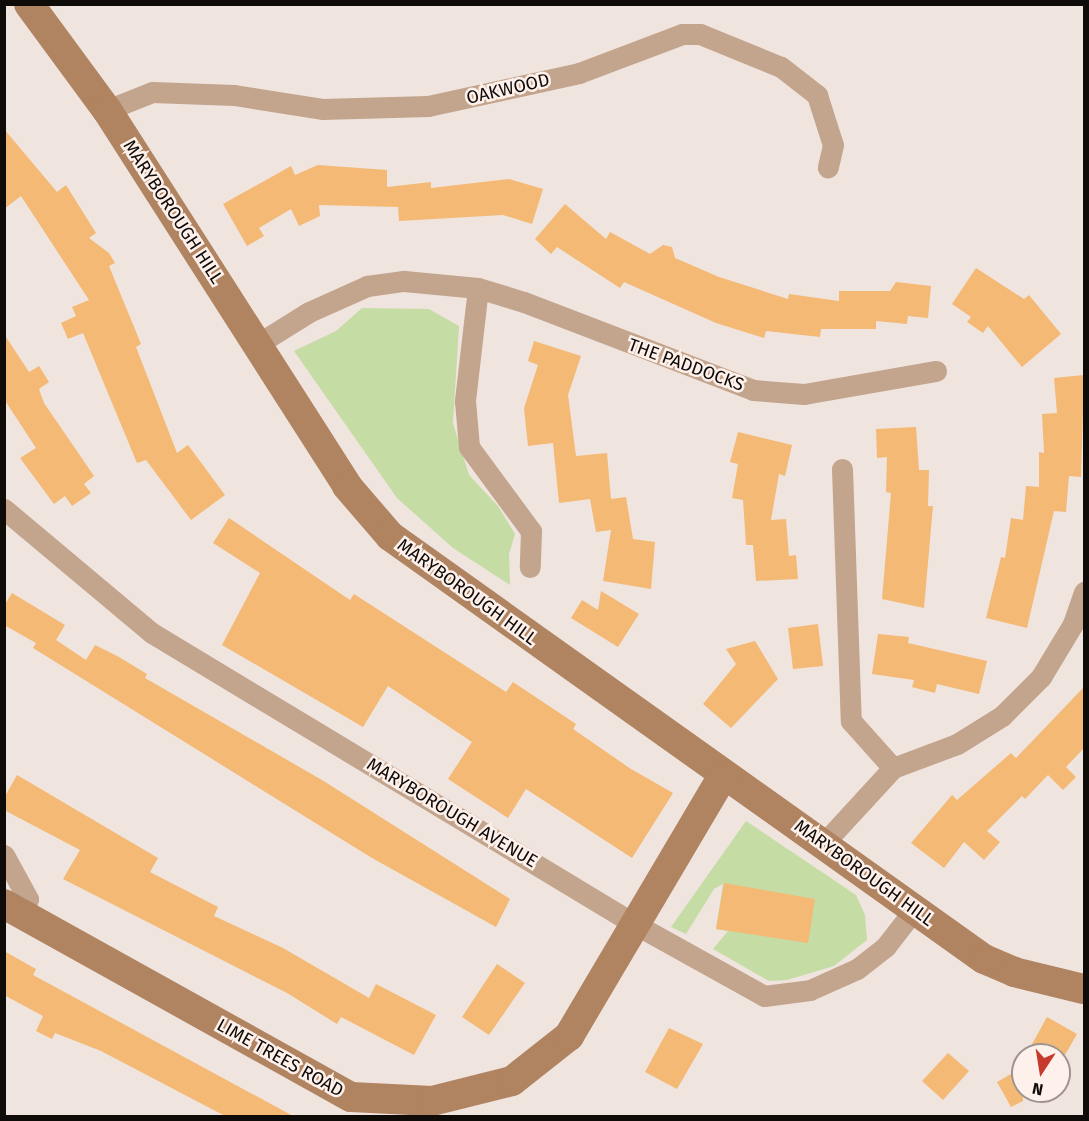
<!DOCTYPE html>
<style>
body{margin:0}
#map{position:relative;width:1089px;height:1121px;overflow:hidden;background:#f0e4de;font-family:"Fira Sans",sans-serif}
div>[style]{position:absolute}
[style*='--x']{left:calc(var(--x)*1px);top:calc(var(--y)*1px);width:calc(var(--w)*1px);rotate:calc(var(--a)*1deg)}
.green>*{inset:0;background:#c6dca5}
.building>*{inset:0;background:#f3b975}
.street>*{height:21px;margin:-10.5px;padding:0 10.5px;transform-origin:10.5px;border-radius:10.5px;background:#c3a48d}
.secondary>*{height:30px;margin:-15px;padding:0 15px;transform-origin:15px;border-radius:15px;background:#b08361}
span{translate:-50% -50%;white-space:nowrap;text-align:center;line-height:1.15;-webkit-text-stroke:5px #fef1eb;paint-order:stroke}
.street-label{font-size:18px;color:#0f0b09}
.frame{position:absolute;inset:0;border:6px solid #0f0b09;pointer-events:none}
.north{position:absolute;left:1011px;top:1043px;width:60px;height:60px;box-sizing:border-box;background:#fef1eb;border:2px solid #9e9591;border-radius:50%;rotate:192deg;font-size:16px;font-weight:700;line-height:24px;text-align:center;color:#0f0b09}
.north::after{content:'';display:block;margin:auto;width:21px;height:27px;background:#c6392d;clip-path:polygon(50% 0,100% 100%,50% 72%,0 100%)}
</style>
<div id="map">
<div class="green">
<i style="clip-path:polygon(362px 308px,429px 309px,459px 326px,453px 423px,469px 475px,498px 506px,515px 534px,509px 554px,510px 585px,453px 548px,397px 498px,294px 351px,336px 331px)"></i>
<i style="clip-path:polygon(746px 821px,856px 895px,865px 915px,867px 940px,834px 966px,787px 980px,769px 981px,713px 949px,728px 931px,716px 929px,723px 884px,714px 889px,686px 934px,671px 927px)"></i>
</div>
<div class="building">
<i style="clip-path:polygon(4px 129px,57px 192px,66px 185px,96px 233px,89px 238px,109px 253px,115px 263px,109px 266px,141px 344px,136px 347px,177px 453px,188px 445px,225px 495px,191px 520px,146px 460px,137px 463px,83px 333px,68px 339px,61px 323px,76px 316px,72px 307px,89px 300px,21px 196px,4px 209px)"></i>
<i style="clip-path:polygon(318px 165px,387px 170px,387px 187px,431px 182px,431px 188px,509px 179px,543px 189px,532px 224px,503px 215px,399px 221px,398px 207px,319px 205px,320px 216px,299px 226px,291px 209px,259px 228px,264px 236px,247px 246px,223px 204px,291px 166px,295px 175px)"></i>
<i style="clip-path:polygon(565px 204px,606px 239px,610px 232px,650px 254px,663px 245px,672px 247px,675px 258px,719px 277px,788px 299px,789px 294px,839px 301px,839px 291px,890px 291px,896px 282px,931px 286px,928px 318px,908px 316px,907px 324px,876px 321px,876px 329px,821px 329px,820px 337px,766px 331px,764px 338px,716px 323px,624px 282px,620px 288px,557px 247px,551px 254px,535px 239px)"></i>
<i style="clip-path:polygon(976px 268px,1024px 299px,1029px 295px,1061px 334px,1022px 367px,988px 326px,983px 333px,967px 322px,971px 317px,952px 304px)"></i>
<i style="clip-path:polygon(4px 334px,29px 372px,39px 366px,49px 382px,39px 389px,44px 403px,94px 476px,84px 484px,91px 493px,72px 506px,65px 496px,54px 504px,20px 458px,36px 448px,4px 399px)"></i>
<i style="clip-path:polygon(534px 341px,581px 356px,568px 395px,576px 456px,607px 453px,611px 499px,626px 497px,633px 539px,655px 542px,651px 589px,603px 581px,611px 530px,596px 532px,590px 499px,559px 503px,553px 443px,528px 446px,524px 408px,538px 365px,528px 361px)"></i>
<i style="clip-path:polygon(1084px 375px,1081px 477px,1069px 476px,1066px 512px,1054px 511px,1027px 628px,986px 618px,1001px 557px,1005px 558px,1011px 518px,1023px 520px,1026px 486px,1039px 487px,1039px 452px,1044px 453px,1042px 414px,1057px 413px,1054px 378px)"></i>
<i style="clip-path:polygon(916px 427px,919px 470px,929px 470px,928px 506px,933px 506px,924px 608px,882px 599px,891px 493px,886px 492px,887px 457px,877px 458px,876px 429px)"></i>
<i style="clip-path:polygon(738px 432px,792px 445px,785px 476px,779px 474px,771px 520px,786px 519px,789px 556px,796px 555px,798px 579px,756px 581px,753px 545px,746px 545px,743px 500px,732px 498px,738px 464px,730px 462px)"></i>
<i style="clip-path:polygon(229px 518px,350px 600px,354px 594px,506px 692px,513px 682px,576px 724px,573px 729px,631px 769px,673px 793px,632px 858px,526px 789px,508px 818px,448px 779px,472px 742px,388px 686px,363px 727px,222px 645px,260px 573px,213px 543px)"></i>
<i style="clip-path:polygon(601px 591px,639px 614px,618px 647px,571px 618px,582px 600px,598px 610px)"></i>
<i style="clip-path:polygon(12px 593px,65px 625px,56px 640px,86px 660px,95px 645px,119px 657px,147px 674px,145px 678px,322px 780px,510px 899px,496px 927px,372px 858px,33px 648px,36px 643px,4px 625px,4px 606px)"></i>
<i style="clip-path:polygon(818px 624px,823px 666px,793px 669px,788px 628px)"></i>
<i style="clip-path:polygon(878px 634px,909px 637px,908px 643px,987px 661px,979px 694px,937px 684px,935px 693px,912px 687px,914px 680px,872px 674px)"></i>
<i style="clip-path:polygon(755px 641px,778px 679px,731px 728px,703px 704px,736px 664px,726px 649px)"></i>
<i style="clip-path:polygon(1084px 687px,1084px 748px,1066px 767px,1076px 777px,1063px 790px,1048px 775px,1025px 799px,1022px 796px,987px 831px,1000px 842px,984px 860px,964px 842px,944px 868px,911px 843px,952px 795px,957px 800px,1011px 753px,1016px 758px)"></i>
<i style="clip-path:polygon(17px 775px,158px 858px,150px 872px,218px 907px,214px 916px,283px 948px,369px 998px,376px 984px,436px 1015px,414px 1055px,341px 1017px,337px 1024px,287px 993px,63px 879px,80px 850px,4px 810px,4px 798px)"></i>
<i style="clip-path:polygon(724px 883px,815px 899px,808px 943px,716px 929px)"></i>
<i style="clip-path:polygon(4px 951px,36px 969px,33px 975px,293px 1116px,225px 1116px,101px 1051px,55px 1033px,52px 1039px,36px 1031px,43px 1016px,4px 995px)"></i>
<i style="clip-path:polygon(497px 964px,525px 983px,489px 1035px,462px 1017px)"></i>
<i style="clip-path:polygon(1047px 1017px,1077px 1034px,1065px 1055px,1026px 1055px)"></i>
<i style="clip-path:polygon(669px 1028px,703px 1044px,677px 1089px,645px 1072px)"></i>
<i style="clip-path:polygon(948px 1053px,969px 1071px,943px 1100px,922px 1081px)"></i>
<i style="clip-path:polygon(1023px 1067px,1023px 1101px,1011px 1107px,997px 1082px)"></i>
</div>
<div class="street">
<i style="--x:107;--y:110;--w:48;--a:-21.8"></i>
<i style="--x:152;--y:92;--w:82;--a:2.1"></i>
<i style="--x:234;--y:95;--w:89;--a:9"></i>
<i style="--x:322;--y:109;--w:106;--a:-1.6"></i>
<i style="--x:428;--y:106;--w:155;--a:-12.3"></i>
<i style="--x:579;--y:73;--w:110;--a:-20.7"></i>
<i style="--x:682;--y:34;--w:18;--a:0"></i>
<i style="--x:700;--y:34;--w:87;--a:22.2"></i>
<i style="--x:781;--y:67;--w:46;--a:37.9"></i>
<i style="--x:817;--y:95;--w:52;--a:72.3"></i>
<i style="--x:833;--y:145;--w:23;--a:103"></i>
<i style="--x:478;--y:288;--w:114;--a:96.6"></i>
<i style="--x:465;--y:401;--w:46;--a:85"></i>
<i style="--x:469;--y:447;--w:104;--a:53.6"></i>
<i style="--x:531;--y:531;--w:36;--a:92"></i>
<i style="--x:256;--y:345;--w:62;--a:-31.9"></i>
<i style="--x:309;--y:312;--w:64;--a:-24.1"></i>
<i style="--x:367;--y:286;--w:37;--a:-8"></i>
<i style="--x:404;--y:281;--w:74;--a:5.4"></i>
<i style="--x:478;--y:288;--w:48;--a:16.9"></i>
<i style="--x:524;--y:302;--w:245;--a:21"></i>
<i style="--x:753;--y:390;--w:51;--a:4.5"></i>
<i style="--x:804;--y:394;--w:134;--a:-9.9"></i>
<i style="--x:842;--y:469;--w:252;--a:88"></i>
<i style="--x:851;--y:721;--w:63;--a:48.2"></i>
<i style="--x:4;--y:509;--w:193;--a:40"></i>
<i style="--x:152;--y:633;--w:562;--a:31.09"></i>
<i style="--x:633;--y:923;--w:150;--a:29.1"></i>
<i style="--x:764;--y:996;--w:46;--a:-7.4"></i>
<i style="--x:810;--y:990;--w:51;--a:-24.1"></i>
<i style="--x:857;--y:969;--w:37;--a:-38"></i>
<i style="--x:886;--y:946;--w:46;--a:-52.1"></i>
<i style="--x:824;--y:843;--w:102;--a:-47.4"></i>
<i style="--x:893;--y:768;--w:68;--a:-20.6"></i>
<i style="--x:957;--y:744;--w:53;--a:-31.9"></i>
<i style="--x:1002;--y:716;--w:55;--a:-45"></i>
<i style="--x:1041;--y:677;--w:62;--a:-58.9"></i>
<i style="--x:1073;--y:624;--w:34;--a:-71"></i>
<i style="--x:4;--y:855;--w:50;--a:61.4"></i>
<i style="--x:28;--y:899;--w:16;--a:112"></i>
</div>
<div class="secondary">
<i style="--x:29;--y:4;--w:132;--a:53.7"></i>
<i style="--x:107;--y:110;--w:446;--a:57.4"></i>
<i style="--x:347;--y:486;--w:66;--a:49.3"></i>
<i style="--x:390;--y:536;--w:729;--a:35.46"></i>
<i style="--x:984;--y:959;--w:33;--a:23"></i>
<i style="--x:1014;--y:972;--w:72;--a:13.7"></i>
<i style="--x:4;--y:904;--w:397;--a:29.1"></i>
<i style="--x:351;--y:1097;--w:81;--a:2.8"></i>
<i style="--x:432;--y:1101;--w:82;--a:-14"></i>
<i style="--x:512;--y:1081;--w:73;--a:-38.3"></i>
<i style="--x:569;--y:1036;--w:302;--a:-59.4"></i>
</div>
<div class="street-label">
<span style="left:508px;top:89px;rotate:-13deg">OAKWOOD</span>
<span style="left:173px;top:212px;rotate:57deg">MARYBOROUGH HILL</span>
<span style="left:686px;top:365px;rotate:20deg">THE PADDOCKS</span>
<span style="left:467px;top:592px;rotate:36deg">MARYBOROUGH HILL</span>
<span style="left:452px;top:813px;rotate:31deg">MARYBOROUGH AVENUE</span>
<span style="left:864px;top:873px;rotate:36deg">MARYBOROUGH HILL</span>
<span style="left:280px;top:1058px;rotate:29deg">LIME TREES ROAD</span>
</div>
<div class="frame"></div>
<div class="north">N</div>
</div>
